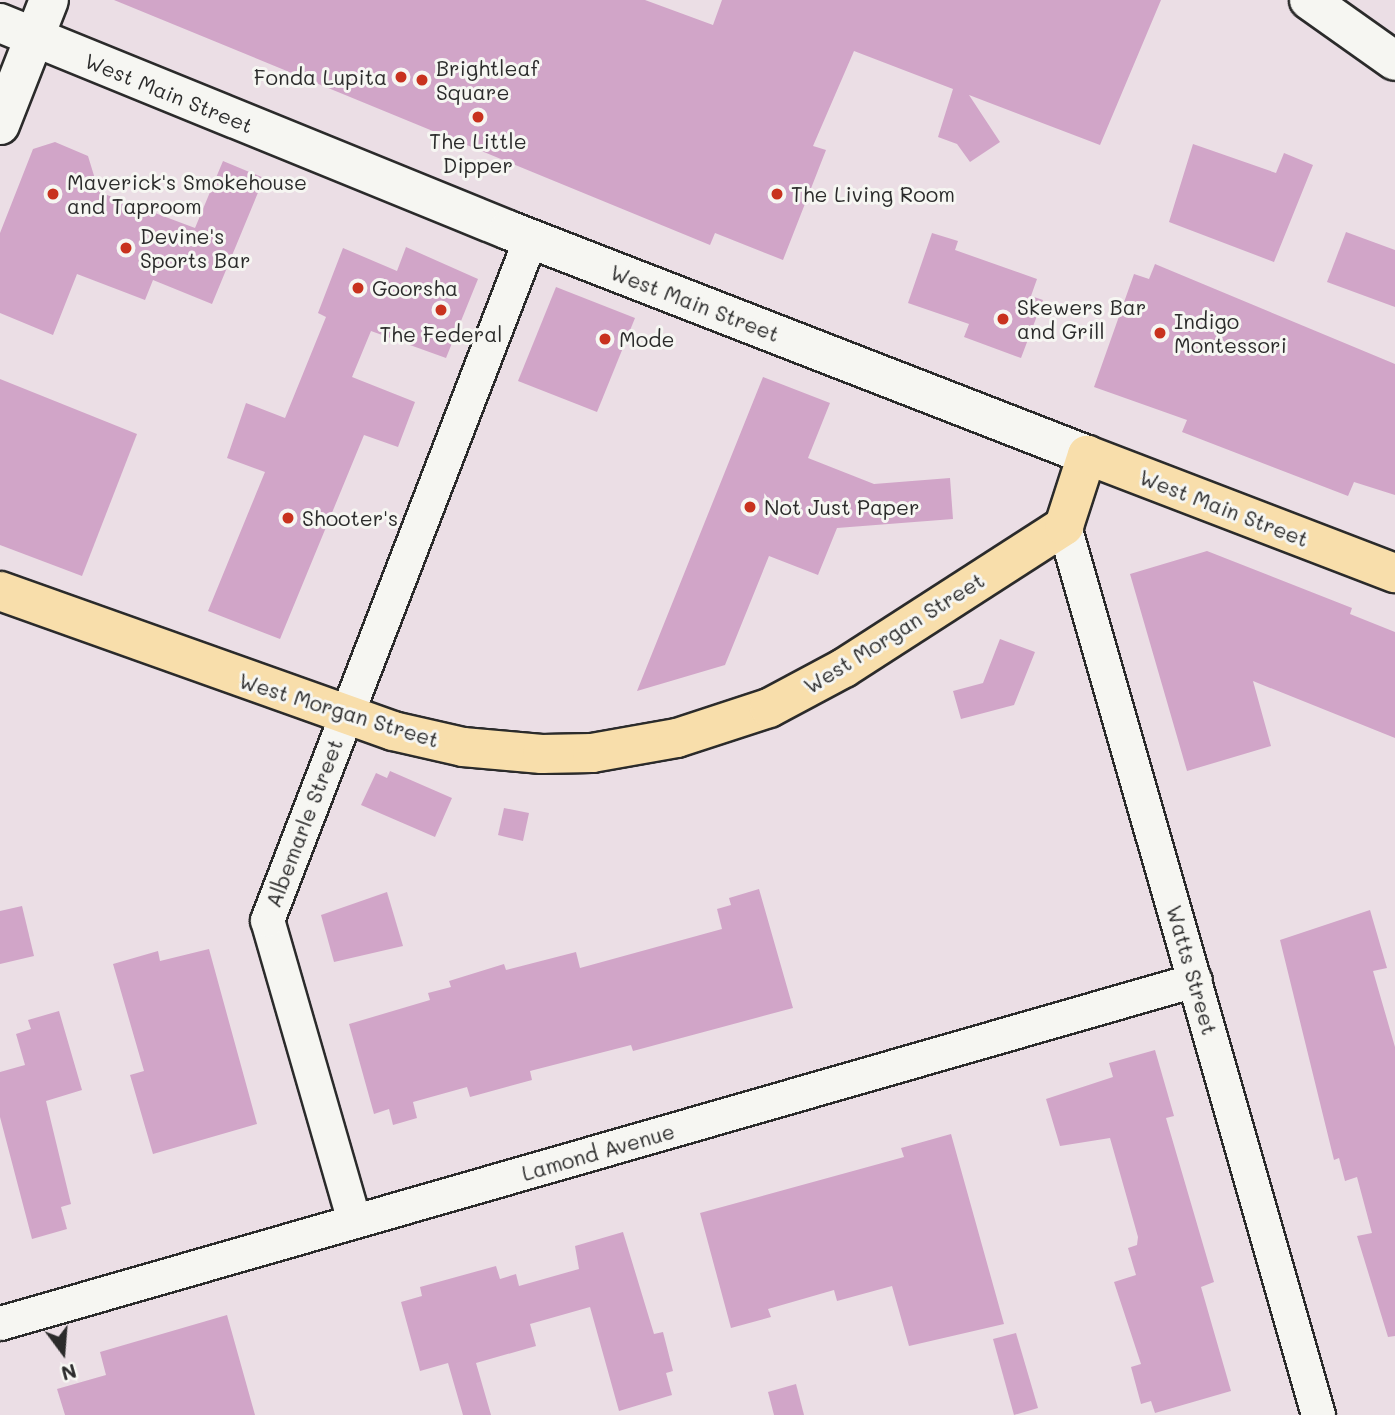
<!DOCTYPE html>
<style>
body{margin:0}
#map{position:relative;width:1395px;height:1415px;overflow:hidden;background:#ebdee5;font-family:Mali,sans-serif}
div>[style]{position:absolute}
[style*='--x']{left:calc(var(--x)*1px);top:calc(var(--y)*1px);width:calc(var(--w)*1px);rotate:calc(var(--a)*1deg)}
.building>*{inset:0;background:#d1a5c8}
.roads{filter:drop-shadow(2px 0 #2b2b2b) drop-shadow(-2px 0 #2b2b2b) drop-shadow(0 2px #2b2b2b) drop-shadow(0 -2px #2b2b2b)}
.street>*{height:33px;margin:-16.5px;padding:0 16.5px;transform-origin:16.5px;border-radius:16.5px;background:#f6f6f2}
.secondary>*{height:38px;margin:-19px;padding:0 19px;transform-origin:19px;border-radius:19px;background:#f6f6f2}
.primary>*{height:38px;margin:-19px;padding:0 19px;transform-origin:19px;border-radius:19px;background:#f8deab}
.dots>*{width:19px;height:19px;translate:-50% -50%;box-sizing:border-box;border:4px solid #f6f6f2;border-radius:50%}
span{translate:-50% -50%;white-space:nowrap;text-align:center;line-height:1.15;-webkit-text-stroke:6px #f6f6f2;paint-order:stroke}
.poi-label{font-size:21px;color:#2b2b2b}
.left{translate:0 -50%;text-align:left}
.right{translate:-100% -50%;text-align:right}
.street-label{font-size:21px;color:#2b2b2b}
.north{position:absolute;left:28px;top:1317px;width:70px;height:70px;-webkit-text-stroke:5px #f6f6f2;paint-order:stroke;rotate:164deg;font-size:19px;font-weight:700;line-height:28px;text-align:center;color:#2b2b2b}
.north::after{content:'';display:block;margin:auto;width:24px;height:32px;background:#2b2b2b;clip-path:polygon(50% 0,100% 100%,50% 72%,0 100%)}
</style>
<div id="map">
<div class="building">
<i style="clip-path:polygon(114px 0,645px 0,713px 25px,722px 0,1161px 0,1100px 145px,969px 95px,1000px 142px,970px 162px,957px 144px,938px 137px,953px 89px,854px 51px,813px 146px,826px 150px,783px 260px,715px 233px,710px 245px)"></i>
<i style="clip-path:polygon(55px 142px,88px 156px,99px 192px,195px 228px,223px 161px,264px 178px,212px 304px,153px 280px,145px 300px,77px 274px,53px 335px,0 313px,0 233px,33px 149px)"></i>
<i style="clip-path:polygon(1193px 144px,1276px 173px,1284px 153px,1313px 165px,1274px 262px,1169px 222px)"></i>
<i style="clip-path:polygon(1346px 232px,1395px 250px,1395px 307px,1327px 282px)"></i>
<i style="clip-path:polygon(932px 233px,958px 241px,955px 250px,1037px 279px,1031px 296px,1043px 300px,1021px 358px,964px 337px,969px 324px,908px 303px)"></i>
<i style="clip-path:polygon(406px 247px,478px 279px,446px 358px,371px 331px,352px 377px,415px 402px,398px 447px,364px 435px,280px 639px,208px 611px,265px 472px,227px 458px,246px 403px,285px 418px,326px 317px,318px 313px,343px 248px,397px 271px)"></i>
<i style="clip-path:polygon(1155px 264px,1395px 364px,1395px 495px,1354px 482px,1348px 496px,1182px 432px,1187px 420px,1094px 387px,1134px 274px,1149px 279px)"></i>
<i style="clip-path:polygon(556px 287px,635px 318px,597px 412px,518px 381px)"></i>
<i style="clip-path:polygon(763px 377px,830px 403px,808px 458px,874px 484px,950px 478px,953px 519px,837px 528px,818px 575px,769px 556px,725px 665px,637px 691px)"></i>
<i style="clip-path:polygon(0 379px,137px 434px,82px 576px,0 545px)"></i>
<i style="clip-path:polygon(1207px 551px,1352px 608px,1350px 614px,1395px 632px,1395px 738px,1253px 681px,1271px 746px,1187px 771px,1130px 574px)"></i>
<i style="clip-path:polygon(1000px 639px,1035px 652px,1014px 705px,961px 719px,953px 691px,983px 683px)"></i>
<i style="clip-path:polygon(390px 771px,452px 798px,435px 837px,361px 805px,376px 773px,387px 778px)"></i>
<i style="clip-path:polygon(504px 808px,529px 813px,523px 841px,498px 835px)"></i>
<i style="clip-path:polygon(759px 889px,793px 1008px,633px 1051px,631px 1045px,530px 1071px,532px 1080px,470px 1097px,467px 1087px,413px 1102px,417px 1118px,393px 1125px,389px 1109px,374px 1114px,349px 1024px,430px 1000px,428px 993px,451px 987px,449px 981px,504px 964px,506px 970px,576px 952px,580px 968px,722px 929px,717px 909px,731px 905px,729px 898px)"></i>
<i style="clip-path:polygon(387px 892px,403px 946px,334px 962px,321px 915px)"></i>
<i style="clip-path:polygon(22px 906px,34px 956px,0 964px,0 911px)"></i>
<i style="clip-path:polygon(1370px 910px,1387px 968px,1373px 971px,1395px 1047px,1395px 1336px,1388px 1337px,1357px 1236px,1372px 1233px,1357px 1177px,1345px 1181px,1339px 1158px,1334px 1160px,1280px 940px)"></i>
<i style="clip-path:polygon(209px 949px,257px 1124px,153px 1154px,130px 1075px,144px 1071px,113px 964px,158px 951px,160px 961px)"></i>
<i style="clip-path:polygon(59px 1011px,82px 1090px,46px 1101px,71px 1204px,61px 1207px,67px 1229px,32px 1239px,0 1117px,0 1072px,25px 1065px,16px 1034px,31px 1029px,28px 1020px)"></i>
<i style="clip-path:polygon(1155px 1050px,1174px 1116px,1166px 1118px,1214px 1282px,1201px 1287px,1231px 1391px,1155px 1413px,1151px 1401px,1141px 1404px,1131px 1367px,1141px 1364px,1114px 1282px,1136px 1275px,1128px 1248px,1137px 1245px,1138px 1237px,1110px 1138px,1060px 1146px,1046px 1099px,1113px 1077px,1109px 1063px)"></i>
<i style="clip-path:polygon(951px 1134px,1004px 1324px,909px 1346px,892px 1286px,837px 1301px,834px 1290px,768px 1309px,771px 1317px,731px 1328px,700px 1213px,904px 1157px,901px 1148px)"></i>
<i style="clip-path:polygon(623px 1232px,654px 1334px,663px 1332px,673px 1371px,666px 1373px,672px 1395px,619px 1411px,590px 1307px,530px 1324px,536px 1346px,476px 1363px,491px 1415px,463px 1415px,448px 1363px,420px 1371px,401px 1302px,422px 1296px,420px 1287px,496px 1266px,500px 1279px,516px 1274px,519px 1286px,579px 1269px,575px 1246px)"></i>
<i style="clip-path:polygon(227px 1315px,255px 1415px,65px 1415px,57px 1389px,106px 1375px,100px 1352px)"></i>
<i style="clip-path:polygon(1016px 1333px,1038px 1408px,1014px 1415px,993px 1339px)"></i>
<i style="clip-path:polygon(796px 1384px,804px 1415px,774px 1415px,768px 1392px)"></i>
</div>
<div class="roads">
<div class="street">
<i style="--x:1064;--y:526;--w:925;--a:74.05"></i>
<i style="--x:354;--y:1221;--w:313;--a:-106.1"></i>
<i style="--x:267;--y:920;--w:730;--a:-68.88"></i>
<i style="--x:0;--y:1323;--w:1243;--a:-16.02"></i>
</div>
<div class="secondary">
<i style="--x:1309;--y:0;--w:105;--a:35.3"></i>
<i style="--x:0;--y:23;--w:549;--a:22.17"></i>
<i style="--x:508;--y:230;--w:621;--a:21.24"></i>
<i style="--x:0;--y:125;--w:134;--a:-68.6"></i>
</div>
<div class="primary">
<i style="--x:0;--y:591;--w:417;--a:19.6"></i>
<i style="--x:393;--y:731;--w:72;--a:12.9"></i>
<i style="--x:463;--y:747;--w:79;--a:5.1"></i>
<i style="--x:542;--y:754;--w:50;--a:-1.1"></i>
<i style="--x:592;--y:753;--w:86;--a:-10"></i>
<i style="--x:677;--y:738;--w:97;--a:-18.1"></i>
<i style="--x:769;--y:708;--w:85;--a:-28.1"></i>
<i style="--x:844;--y:668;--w:262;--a:-32.8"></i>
<i style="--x:1064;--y:526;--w:75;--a:-72.1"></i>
<i style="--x:1087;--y:455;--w:330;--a:21"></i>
</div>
</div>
<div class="dots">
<i style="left:401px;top:77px;background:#c8321e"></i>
<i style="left:422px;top:80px;background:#c8321e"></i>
<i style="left:478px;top:117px;background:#c8321e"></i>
<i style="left:53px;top:194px;background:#c8321e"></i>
<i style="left:777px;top:194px;background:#c8321e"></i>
<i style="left:126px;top:248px;background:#c8321e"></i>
<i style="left:358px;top:288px;background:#c8321e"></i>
<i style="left:441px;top:310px;background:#c8321e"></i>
<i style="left:1003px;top:319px;background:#c8321e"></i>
<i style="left:1160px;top:333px;background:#c8321e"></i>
<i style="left:605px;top:339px;background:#c8321e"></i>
<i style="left:750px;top:507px;background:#c8321e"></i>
<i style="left:288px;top:518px;background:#c8321e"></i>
</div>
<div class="poi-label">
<span class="left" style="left:436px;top:80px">Brightleaf<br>Square</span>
<span class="right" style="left:387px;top:77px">Fonda Lupita</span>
<span style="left:478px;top:153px">The Little<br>Dipper</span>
<span class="left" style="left:67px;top:194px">Maverick's Smokehouse<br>and Taproom</span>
<span class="left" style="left:791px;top:194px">The Living Room</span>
<span class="left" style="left:140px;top:248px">Devine's<br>Sports Bar</span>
<span class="left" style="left:372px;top:288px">Goorsha</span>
<span class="left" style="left:1017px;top:319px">Skewers Bar<br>and Grill</span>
<span class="left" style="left:1174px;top:333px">Indigo<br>Montessori</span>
<span style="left:441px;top:334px">The Federal</span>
<span class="left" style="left:619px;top:339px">Mode</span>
<span class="left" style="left:764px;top:507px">Not Just Paper</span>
<span class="left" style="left:302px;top:518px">Shooter's</span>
</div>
<div class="street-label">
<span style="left:169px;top:93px;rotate:22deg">West Main Street</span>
<span style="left:695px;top:303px;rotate:21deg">West Main Street</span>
<span style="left:1224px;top:508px;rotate:21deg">West Main Street</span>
<span style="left:894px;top:633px;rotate:-32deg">West Morgan Street</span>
<span style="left:339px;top:710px;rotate:17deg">West Morgan Street</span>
<span style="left:304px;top:823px;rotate:-69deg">Albemarle Street</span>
<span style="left:1192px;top:970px;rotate:74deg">Watts Street</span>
<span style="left:598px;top:1152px;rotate:-16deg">Lamond Avenue</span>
</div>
<div class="north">N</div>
</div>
